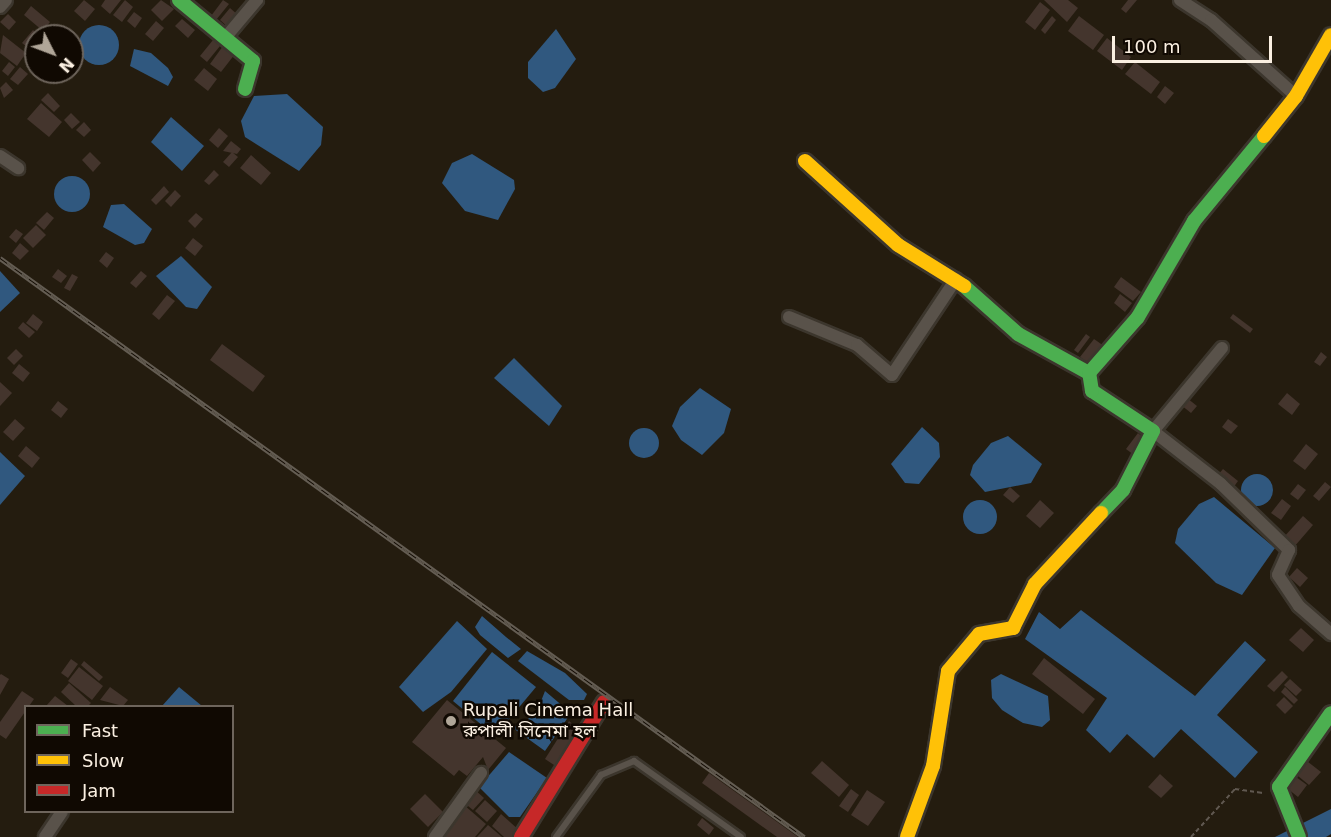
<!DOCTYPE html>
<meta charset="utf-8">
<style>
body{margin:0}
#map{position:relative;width:1331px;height:837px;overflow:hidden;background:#241c0f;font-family:"DejaVu Sans","Noto Sans Bengali",sans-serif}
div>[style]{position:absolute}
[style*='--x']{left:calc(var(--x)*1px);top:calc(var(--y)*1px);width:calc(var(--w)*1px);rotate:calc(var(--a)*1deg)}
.water>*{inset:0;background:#30587f}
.round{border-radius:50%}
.building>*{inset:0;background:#44352d}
.path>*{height:2px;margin-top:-1px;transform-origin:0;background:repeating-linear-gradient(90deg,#605850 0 4.5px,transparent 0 7.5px)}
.roads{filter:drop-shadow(2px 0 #3c362d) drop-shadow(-2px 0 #3c362d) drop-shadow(0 2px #3c362d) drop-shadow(0 -2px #3c362d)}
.lane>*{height:6px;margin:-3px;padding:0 3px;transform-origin:3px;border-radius:3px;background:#59524a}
.street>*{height:12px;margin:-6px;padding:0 6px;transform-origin:6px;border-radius:6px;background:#59524a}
.fast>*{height:14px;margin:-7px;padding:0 7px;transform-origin:7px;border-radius:7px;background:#4caf50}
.slow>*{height:14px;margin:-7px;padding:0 7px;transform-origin:7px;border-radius:7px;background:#ffc107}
.jam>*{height:14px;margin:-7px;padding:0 7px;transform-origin:7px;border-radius:7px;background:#c62828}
.rail>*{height:5px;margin-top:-2.5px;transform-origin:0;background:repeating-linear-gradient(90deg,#100902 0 9px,#645d53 0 18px);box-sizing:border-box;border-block:2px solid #645d53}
.dots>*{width:16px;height:16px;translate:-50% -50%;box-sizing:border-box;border:3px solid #100902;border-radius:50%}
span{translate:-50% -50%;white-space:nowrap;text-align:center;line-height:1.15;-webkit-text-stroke:5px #100902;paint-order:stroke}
.poi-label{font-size:18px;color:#fbf0e2}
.left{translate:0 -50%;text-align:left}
.legend{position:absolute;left:24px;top:705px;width:210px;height:108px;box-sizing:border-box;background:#100902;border:2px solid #6e655c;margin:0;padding:8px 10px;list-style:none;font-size:18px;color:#fbf0e2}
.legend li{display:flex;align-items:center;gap:12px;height:30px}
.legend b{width:30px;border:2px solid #6e655c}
.north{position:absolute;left:24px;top:24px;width:60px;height:60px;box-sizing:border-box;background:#100902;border:2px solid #6e655c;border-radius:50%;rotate:132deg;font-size:16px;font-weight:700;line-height:24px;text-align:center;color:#fbf0e2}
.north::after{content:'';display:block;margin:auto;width:21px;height:27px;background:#b0a698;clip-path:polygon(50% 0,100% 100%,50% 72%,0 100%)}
.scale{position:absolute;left:1112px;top:36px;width:160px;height:27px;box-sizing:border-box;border:3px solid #fbf0e2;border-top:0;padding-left:8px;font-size:18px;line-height:21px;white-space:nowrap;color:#fbf0e2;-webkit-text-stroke:4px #100902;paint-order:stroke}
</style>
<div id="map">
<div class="water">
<i class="round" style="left:79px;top:25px;width:40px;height:40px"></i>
<i style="clip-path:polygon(556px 29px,576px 59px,555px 88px,543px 92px,528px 78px,528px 62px)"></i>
<i style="clip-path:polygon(134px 49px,151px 53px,168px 68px,173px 77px,168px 86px,130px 66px)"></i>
<i style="clip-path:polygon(287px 94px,323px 127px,321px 145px,299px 171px,245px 137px,241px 121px,254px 96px)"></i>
<i style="clip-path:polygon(171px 117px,204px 146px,182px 171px,151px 142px)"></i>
<i style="clip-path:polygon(472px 154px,514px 180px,515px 189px,498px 220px,465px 211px,442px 183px,452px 163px)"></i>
<i class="round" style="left:54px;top:176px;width:36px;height:36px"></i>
<i style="clip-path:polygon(124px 204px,152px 229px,144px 243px,135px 245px,103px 227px,111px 205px)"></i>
<i style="clip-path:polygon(181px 256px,212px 287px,197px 309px,186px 307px,156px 276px)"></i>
<i style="clip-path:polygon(0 271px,20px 293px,0 312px)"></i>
<i style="clip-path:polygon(514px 358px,562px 406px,549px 426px,494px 378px)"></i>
<i style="clip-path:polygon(700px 388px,731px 409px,724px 433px,702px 455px,681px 440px,672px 426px,680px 407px)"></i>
<i style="clip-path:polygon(922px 427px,939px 443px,940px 457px,919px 484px,905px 483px,891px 464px)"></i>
<i class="round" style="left:629px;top:428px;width:30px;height:30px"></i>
<i style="clip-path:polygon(1008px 436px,1042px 464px,1031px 483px,985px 492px,970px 475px,973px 465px,991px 443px)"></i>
<i style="clip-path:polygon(0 452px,25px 476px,0 505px)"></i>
<i class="round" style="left:1241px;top:474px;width:32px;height:32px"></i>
<i style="clip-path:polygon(1214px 497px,1275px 548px,1242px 595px,1216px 583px,1175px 543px,1178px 529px,1199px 504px)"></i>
<i class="round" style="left:963px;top:500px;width:34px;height:34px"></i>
<i style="clip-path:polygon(1081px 610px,1195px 696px,1245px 641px,1266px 660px,1217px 715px,1258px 752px,1235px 778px,1181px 729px,1154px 758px,1127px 734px,1110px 753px,1086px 730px,1107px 698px,1025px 639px,1039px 612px,1060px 629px)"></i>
<i style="clip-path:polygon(482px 616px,506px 637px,521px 649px,508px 658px,480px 635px,475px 627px)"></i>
<i style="clip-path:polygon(457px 621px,487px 649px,451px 692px,423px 712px,399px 687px)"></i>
<i style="clip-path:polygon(527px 651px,565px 673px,587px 694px,584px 700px,569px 700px,518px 661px)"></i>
<i style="clip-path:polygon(492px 652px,536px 687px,495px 736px,453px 701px)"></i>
<i style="clip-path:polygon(1001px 674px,1048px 696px,1050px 720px,1042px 727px,1023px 723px,1002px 710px,992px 698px,991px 680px)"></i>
<i style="clip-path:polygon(179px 687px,202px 706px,162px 706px)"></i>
<i style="clip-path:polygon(545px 691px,571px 713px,545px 751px,513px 728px,536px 714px)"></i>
<i style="clip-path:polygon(509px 752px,547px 778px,520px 817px,509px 817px,479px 787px)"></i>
<i style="clip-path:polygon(1331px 809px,1331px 834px,1326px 837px,1275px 837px)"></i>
</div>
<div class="building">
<i style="clip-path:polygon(84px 0,95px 9px,85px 21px,74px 11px)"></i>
<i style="clip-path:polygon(105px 0,121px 0,110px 14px,101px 6px)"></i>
<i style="clip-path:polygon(125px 0,133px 7px,122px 22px,113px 15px)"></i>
<i style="clip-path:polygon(161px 0,174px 9px,162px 21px,151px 10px)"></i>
<i style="clip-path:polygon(223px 0,229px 4px,216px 20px,211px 16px)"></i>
<i style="clip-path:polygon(1044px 0,1068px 0,1078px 8px,1067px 22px)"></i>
<i style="clip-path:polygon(1128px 0,1137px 0,1126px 13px,1121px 9px)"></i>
<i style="clip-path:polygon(1040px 2px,1050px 10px,1035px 30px,1025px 22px)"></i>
<i style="clip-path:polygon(31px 6px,50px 22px,43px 31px,24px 15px)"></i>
<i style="clip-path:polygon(230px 8px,239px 16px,229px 28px,220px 20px)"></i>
<i style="clip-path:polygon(134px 12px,142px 18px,135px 28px,127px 21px)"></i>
<i style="clip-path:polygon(8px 14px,16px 22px,9px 30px,0 22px)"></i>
<i style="clip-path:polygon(1052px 16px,1056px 20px,1045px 34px,1041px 30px)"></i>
<i style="clip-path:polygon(1079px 16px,1104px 35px,1093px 50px,1068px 31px)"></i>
<i style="clip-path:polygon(182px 19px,195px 30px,188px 38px,175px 26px)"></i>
<i style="clip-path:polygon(156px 21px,164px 28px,153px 41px,145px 34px)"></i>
<i style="clip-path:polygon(56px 24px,64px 33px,49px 36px,46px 33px)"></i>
<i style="clip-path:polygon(33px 30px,40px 36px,32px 51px,22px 43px)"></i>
<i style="clip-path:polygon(3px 35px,26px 53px,17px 66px,0 53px)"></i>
<i style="clip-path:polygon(1107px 38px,1131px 57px,1122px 70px,1097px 51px)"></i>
<i style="clip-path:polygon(213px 40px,220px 46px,207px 62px,200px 56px)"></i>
<i style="clip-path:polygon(223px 46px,235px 54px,221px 72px,210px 64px)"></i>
<i style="clip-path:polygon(9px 62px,15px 67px,8px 76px,2px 71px)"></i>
<i style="clip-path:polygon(1135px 62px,1160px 82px,1151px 94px,1125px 74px)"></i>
<i style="clip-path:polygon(20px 67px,28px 74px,18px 85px,10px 79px)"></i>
<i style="clip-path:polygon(204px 68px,217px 79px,208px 91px,194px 80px)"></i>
<i style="clip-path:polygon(6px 82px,13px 90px,4px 98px,0 88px)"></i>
<i style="clip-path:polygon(1165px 86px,1174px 93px,1165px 104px,1157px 97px)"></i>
<i style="clip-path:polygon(48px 93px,60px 106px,54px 112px,41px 100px)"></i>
<i style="clip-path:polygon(41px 103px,62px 122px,49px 137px,27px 119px)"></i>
<i style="clip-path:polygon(71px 113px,80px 122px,72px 129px,64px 120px)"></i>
<i style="clip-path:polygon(84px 122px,91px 130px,84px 137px,76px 130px)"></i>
<i style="clip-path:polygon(219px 128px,228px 136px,218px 148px,209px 140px)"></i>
<i style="clip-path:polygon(231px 141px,241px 149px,237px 154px,223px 151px)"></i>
<i style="clip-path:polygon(90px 152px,101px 163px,93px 172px,82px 160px)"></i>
<i style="clip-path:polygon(232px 152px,238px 157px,229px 167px,223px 162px)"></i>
<i style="clip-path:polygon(251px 155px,271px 173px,261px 185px,240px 168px)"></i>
<i style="clip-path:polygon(214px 170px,219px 175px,209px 185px,204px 181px)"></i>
<i style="clip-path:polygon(164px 186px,169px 192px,156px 205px,151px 200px)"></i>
<i style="clip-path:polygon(175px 190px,181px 196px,171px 207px,165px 201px)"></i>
<i style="clip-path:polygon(47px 212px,54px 218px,44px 230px,36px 223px)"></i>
<i style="clip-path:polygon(196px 213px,203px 219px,195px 228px,188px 221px)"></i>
<i style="clip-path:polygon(36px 225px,46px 235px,33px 248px,23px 238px)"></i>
<i style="clip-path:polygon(16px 229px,23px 234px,16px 243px,9px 237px)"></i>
<i style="clip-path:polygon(193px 238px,203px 246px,195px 256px,185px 248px)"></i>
<i style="clip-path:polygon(20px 243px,29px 251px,20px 260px,12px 253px)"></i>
<i style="clip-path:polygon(106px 252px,114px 258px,107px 268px,99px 261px)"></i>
<i style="clip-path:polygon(58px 269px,67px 276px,61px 283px,52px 277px)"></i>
<i style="clip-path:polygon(141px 271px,147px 276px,136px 288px,130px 283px)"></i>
<i style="clip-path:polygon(72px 274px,78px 277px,70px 291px,64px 288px)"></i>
<i style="clip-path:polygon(1121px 277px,1141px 292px,1133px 301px,1114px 287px)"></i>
<i style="clip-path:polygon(1120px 294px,1132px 303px,1125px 312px,1114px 303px)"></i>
<i style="clip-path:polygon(167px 295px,175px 301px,159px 320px,152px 314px)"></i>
<i style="clip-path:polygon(33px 314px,43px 322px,37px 331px,26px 323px)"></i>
<i style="clip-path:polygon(1233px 314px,1253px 329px,1250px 333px,1230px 318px)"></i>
<i style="clip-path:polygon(23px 322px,35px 332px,29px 338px,18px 328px)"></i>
<i style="clip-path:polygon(1086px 334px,1090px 337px,1078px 353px,1074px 350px)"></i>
<i style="clip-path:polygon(1094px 339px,1104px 346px,1090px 364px,1080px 357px)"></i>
<i style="clip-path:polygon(222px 344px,265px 376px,253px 392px,210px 360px)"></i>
<i style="clip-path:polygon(16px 349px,23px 356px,14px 365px,7px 358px)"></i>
<i style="clip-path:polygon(1321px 352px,1327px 357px,1320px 366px,1314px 362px)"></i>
<i style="clip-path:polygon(19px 364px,30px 373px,23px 382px,12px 373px)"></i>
<i style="clip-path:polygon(0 382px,12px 393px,0 406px)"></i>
<i style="clip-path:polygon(1287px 393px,1300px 404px,1292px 415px,1278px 404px)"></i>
<i style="clip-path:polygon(1187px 398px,1197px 406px,1191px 413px,1181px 405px)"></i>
<i style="clip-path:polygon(58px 401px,68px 409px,61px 418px,51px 410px)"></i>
<i style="clip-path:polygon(15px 419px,25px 428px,13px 441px,3px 432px)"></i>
<i style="clip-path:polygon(1228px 419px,1238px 426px,1231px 434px,1222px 427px)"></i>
<i style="clip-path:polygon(1138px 433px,1146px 440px,1134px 455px,1126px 449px)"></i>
<i style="clip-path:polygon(1306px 444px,1318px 454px,1305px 470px,1293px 461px)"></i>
<i style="clip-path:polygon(26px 446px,40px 458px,32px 468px,18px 456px)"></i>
<i style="clip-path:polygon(1223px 469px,1238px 481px,1233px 488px,1217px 476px)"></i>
<i style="clip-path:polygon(1325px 482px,1331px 487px,1319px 501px,1313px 496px)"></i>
<i style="clip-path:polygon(1298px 484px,1306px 490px,1298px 500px,1290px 494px)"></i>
<i style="clip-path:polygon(1010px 487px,1020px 496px,1013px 503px,1003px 495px)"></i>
<i style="clip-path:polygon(1282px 499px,1291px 506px,1281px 520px,1271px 513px)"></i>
<i style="clip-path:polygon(1040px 500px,1054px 513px,1040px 528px,1026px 516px)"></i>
<i style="clip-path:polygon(1303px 516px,1313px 525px,1294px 547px,1283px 538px)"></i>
<i style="clip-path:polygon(1297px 568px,1308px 578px,1300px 587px,1289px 577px)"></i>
<i style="clip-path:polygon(1301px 628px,1314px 640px,1303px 652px,1289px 640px)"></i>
<i style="clip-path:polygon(1044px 658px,1095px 699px,1083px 714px,1032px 674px)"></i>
<i style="clip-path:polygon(71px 659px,78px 664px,68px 678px,61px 673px)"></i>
<i style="clip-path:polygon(84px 661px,103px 677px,99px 681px,81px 665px)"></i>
<i style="clip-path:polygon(79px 667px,103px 686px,92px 700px,68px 681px)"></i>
<i style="clip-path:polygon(1282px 671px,1288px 677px,1274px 692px,1267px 686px)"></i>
<i style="clip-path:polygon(1px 674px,9px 679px,0 695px,0 675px)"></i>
<i style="clip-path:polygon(1290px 679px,1302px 690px,1296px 696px,1284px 685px)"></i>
<i style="clip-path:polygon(69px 683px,91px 703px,88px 706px,76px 706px,61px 692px)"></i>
<i style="clip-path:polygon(110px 687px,128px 700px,123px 706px,100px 700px)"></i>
<i style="clip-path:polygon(1285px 687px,1298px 700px,1294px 704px,1281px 692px)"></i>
<i style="clip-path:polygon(22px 691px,34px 699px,6px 739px,0 735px,0 722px)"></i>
<i style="clip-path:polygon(55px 696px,68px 706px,46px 706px)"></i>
<i style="clip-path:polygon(1284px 697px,1293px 706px,1285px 714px,1276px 705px)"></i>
<i style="clip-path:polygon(447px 700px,506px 748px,488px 770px,483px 757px,467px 776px,459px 770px,454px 776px,412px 742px)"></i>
<i style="clip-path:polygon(569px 721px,581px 731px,557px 767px,545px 759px)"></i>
<i style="clip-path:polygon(1303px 758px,1321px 772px,1309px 785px,1292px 771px)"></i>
<i style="clip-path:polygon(822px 761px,849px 785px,839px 797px,811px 773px)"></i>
<i style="clip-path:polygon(709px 773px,798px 837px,777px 837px,702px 783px)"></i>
<i style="clip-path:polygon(1160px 774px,1173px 786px,1161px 798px,1148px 787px)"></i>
<i style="clip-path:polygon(1292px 774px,1307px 785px,1298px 797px,1283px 785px)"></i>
<i style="clip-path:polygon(474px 789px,484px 798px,473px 810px,463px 802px)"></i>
<i style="clip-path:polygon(851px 789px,859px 795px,848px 812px,839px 806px)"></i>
<i style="clip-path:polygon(867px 790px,885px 802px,868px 826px,851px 815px)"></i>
<i style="clip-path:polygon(425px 794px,443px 812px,428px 827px,410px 809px)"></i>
<i style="clip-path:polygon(485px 800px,497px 811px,487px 822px,475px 811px)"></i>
<i style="clip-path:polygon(464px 805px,486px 824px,475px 837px,436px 837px)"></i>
<i style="clip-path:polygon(501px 814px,520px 831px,515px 837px,504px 837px,492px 826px)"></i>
<i style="clip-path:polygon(702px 818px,714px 828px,709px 835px,697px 825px)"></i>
<i style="clip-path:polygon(488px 825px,502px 837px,477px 837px)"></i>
</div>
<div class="path">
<i style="--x:1191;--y:837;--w:65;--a:-47.5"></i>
<i style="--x:1235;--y:789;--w:30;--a:8"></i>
</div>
<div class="roads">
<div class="lane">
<i style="--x:556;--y:837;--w:77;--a:-54"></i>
<i style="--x:601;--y:775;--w:36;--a:-23"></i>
<i style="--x:634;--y:761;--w:131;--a:35.4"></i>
</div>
<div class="street">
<i style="--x:1180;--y:0;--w:37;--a:33"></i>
<i style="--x:1211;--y:20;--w:114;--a:41.8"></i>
<i style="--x:0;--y:7;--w:9;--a:-49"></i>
<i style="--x:225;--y:38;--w:50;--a:-49.9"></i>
<i style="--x:0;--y:156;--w:22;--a:34"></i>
<i style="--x:789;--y:317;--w:74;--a:22.4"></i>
<i style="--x:857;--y:345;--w:46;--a:40.6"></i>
<i style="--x:892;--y:375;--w:115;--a:-56.3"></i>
<i style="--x:1222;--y:348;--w:108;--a:129.7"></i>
<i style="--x:1153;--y:431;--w:86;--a:37.9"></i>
<i style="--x:1221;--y:484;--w:95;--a:44.1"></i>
<i style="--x:1289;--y:550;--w:27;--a:114"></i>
<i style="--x:1278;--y:575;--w:37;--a:56"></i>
<i style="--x:1299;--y:606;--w:43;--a:41.2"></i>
<i style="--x:45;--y:837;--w:30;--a:-56"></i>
<i style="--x:435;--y:837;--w:79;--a:-54.3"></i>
</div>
<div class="fast">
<i style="--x:179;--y:0;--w:96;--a:39.5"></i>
<i style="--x:253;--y:61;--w:29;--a:106"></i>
<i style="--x:964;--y:286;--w:72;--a:41.6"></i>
<i style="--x:1018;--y:334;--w:81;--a:28.8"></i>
<i style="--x:1101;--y:513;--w:32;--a:-46"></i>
<i style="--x:1123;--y:490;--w:66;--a:-63"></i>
<i style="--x:1153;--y:431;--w:73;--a:-146.7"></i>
<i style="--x:1092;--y:391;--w:18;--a:-99"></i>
<i style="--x:1089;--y:373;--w:74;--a:-48.8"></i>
<i style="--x:1138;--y:317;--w:111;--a:-59.7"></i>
<i style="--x:1194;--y:221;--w:110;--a:-50.5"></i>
<i style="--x:1299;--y:837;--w:54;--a:-111.8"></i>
<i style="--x:1279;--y:787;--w:90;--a:-54.9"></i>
</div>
<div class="slow">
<i style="--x:1264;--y:136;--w:51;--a:-51.3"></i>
<i style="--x:1296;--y:96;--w:70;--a:-60.2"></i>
<i style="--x:805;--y:161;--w:125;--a:42.1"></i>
<i style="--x:898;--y:245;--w:78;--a:31.8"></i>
<i style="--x:907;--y:837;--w:76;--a:-69.9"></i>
<i style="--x:933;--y:766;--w:96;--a:-81"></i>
<i style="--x:948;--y:671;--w:48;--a:-50"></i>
<i style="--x:979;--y:634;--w:35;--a:-10"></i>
<i style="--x:1013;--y:628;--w:49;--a:-63.4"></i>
<i style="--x:1035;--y:584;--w:97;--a:-47.1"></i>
</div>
<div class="jam">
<i style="--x:521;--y:837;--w:158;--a:-58.4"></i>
</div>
</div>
<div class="rail">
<i style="--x:0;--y:258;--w:991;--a:35.76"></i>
</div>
<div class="dots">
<i style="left:451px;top:721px;background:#b0a698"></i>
</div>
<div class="poi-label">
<span class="left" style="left:463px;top:721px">Rupali Cinema Hall<br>রুপালী সিনেমা হল</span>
</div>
<ul class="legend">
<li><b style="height:8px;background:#4caf50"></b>Fast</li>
<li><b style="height:8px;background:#ffc107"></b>Slow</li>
<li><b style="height:8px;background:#c62828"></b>Jam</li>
</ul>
<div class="north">N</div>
<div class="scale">100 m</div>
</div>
